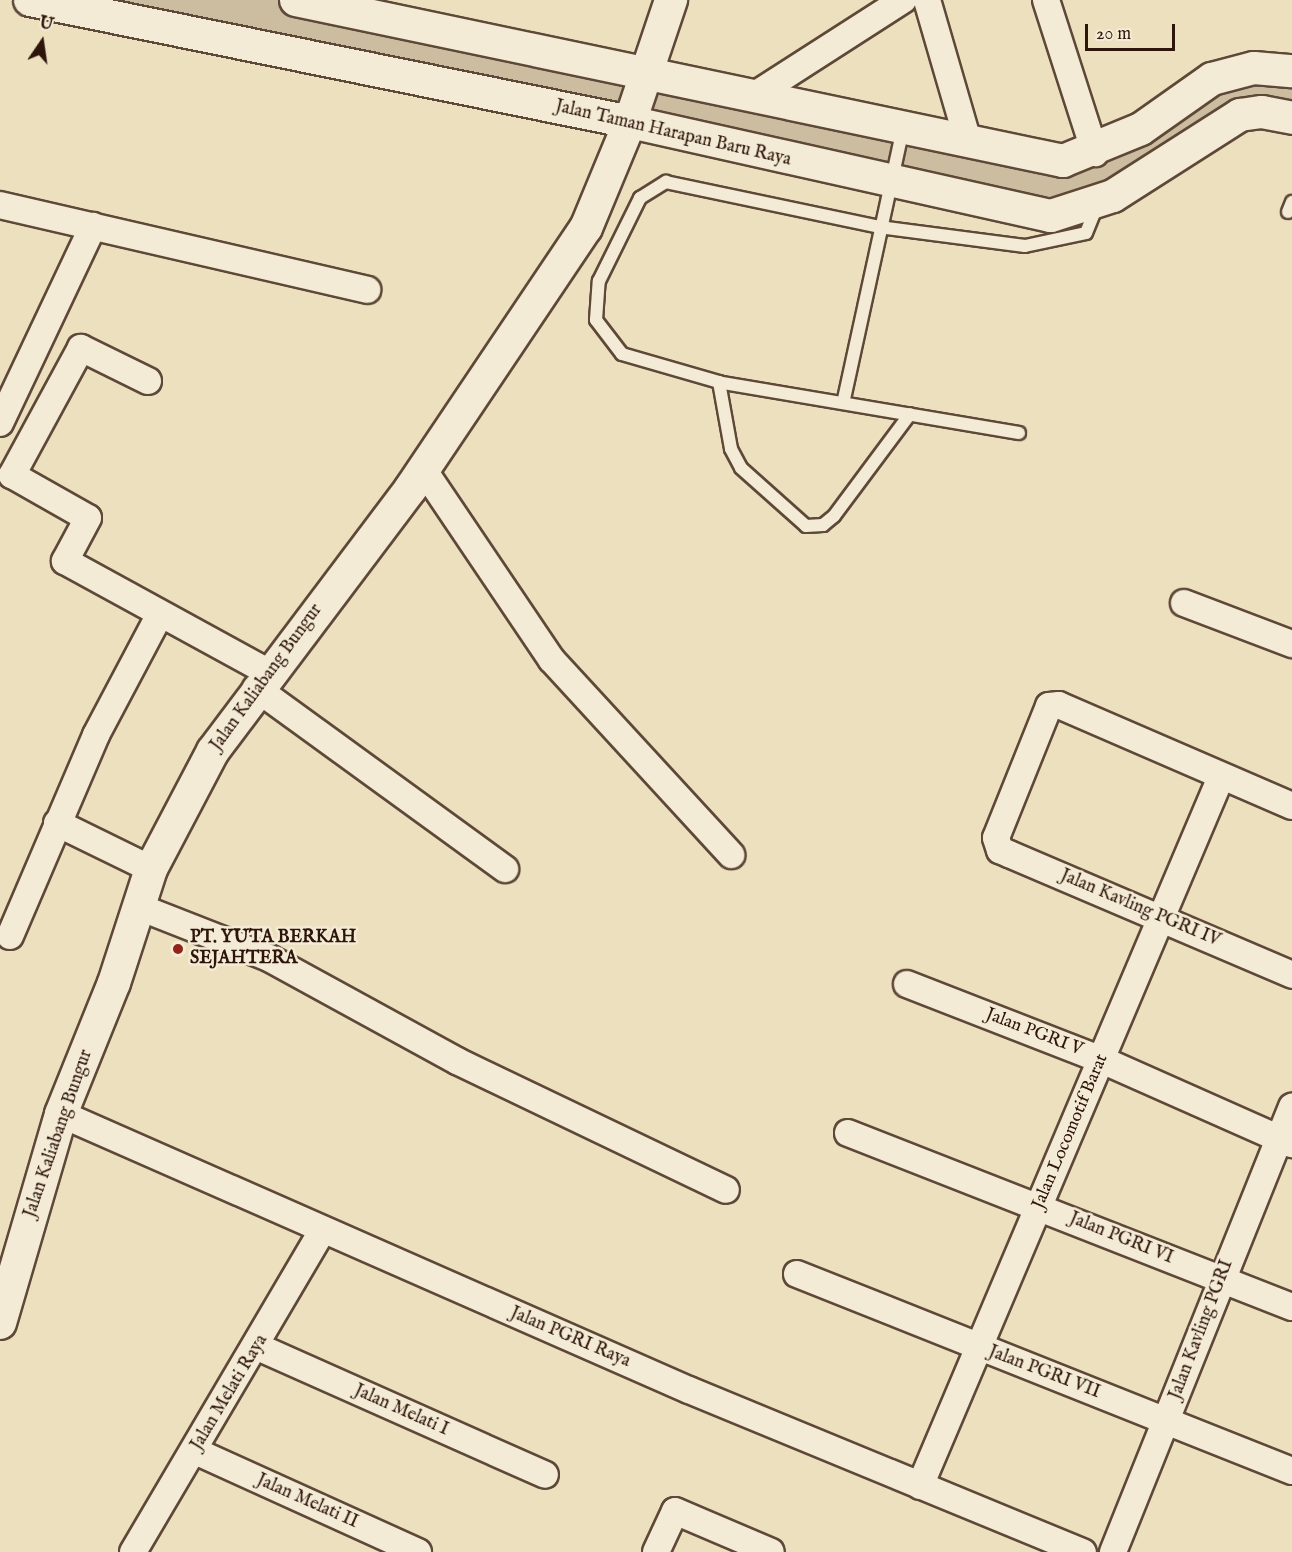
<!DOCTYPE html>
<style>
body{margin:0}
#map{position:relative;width:1292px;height:1552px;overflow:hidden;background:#ede0bf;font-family:"IM FELL English",serif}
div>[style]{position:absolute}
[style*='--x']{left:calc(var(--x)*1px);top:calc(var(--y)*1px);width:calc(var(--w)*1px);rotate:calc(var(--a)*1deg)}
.green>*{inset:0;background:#cdbda0}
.roads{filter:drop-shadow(2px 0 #5e4838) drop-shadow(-2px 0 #5e4838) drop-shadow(0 2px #5e4838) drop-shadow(0 -2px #5e4838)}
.service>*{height:12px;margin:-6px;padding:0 6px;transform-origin:6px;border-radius:6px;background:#f3ebd5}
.minor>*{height:26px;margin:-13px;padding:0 13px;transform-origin:13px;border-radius:13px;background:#f3ebd5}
.tertiary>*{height:32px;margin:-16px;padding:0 16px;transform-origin:16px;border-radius:16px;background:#f3ebd5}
.dots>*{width:16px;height:16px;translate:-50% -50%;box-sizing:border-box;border:3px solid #f3ebd5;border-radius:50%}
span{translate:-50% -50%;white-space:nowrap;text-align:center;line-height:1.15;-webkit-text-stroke:5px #f3ebd5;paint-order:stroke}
.street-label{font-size:18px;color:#2e150b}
.poi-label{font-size:18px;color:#2e150b;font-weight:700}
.left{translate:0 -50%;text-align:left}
.north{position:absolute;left:12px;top:12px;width:60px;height:60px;-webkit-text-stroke:4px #f3ebd5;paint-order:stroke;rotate:13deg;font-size:16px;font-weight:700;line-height:24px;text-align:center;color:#2e150b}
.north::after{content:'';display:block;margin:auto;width:21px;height:27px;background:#2e150b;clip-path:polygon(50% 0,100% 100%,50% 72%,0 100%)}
.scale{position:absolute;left:1085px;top:24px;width:90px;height:27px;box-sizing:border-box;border:3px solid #2e150b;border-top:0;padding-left:8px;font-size:18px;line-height:21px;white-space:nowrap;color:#2e150b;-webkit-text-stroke:4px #f3ebd5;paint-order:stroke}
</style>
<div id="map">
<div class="green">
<i style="clip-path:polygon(30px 0,307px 0,1063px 161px,1212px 79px,1292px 71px,1292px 118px,1262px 112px,1078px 211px)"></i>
</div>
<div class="roads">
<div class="service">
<i style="--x:1288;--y:212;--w:11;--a:-68"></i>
<i style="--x:719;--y:382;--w:68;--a:79.8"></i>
<i style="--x:731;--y:449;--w:21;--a:62"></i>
<i style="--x:741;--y:468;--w:87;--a:41.7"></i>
<i style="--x:806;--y:526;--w:17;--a:-3"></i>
<i style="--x:823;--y:525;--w:14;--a:-39"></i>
<i style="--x:834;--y:516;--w:127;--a:-53.3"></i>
<i style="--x:844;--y:399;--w:276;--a:-77.7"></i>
<i style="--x:1019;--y:433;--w:304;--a:-170.4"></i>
<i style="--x:719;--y:382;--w:101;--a:-163.9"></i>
<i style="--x:622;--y:354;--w:43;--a:-127.4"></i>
<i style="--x:596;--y:320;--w:39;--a:-86"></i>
<i style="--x:599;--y:281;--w:93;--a:-63.7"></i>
<i style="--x:640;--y:198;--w:31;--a:-32"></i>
<i style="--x:666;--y:182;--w:218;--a:11.9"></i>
<i style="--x:879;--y:227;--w:147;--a:7.4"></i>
<i style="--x:1025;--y:246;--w:62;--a:-12"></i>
<i style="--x:1086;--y:233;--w:31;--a:-68"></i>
</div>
<div class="minor">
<i style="--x:927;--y:0;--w:147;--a:73.8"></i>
<i style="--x:1046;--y:0;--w:161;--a:72.2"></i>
<i style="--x:755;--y:95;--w:176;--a:-32.7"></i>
<i style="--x:0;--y:205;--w:377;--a:13"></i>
<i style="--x:148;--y:381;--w:75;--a:-153.8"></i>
<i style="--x:81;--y:348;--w:145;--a:118.5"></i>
<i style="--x:12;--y:475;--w:87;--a:29.5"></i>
<i style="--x:88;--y:518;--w:49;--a:118.1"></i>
<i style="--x:65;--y:561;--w:231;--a:28.7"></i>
<i style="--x:0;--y:423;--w:218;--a:-64.7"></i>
<i style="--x:423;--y:469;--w:230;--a:56"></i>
<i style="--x:552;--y:660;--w:265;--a:47.4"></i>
<i style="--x:1184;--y:603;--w:116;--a:20.8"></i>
<i style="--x:256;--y:688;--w:308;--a:36"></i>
<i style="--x:1292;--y:806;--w:254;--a:-156.6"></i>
<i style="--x:1059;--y:705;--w:10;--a:174"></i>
<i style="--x:1049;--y:706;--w:142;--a:111.9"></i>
<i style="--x:996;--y:838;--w:13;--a:72"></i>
<i style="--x:1000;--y:850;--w:10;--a:24"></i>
<i style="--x:1009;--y:854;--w:308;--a:23.1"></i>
<i style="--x:57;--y:823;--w:105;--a:26.1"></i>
<i style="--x:139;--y:907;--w:140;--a:21.4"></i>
<i style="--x:269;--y:958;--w:214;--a:28.7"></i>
<i style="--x:457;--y:1061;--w:298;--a:25.6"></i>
<i style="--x:10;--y:936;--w:219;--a:-66.8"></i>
<i style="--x:96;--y:735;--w:137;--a:-62.1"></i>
<i style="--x:907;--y:984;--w:209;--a:21.3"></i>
<i style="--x:1102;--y:1060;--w:208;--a:23.9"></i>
<i style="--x:61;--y:1114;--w:686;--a:23.73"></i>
<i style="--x:689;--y:1390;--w:426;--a:22.4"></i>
<i style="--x:848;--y:1133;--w:477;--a:21.4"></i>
<i style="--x:797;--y:1274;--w:533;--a:21.7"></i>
<i style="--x:258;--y:1347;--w:314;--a:24"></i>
<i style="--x:195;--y:1451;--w:245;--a:24.4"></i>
<i style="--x:920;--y:1486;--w:770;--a:-67"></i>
<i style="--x:133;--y:1552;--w:373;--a:-59.5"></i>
<i style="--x:656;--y:1552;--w:45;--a:-65.1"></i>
<i style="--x:675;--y:1511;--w:104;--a:23.1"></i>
<i style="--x:1113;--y:1552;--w:480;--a:-68.1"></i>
</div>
<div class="tertiary">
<i style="--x:30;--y:0;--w:612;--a:11.49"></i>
<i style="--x:630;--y:122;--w:431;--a:12.6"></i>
<i style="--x:1051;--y:216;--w:65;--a:-17.9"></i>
<i style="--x:1113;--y:196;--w:151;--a:-32.5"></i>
<i style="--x:1240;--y:115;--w:22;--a:-8"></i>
<i style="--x:1262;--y:112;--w:31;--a:11"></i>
<i style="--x:296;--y:0;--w:784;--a:11.85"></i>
<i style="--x:1063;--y:161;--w:84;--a:-22.3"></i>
<i style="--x:1141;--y:129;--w:87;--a:-35.2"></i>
<i style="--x:1212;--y:79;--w:43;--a:-14.7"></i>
<i style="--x:1254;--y:68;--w:38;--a:5"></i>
<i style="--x:0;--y:1323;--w:218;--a:-73.7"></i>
<i style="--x:61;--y:1114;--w:141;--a:-68"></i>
<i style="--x:114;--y:983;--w:120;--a:-72"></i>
<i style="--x:151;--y:869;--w:133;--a:-62.3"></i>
<i style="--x:213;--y:751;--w:329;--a:-53"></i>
<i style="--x:411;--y:488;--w:313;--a:-56.1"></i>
<i style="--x:586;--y:228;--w:115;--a:-67.5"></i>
<i style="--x:630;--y:122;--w:129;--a:-71.4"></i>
</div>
</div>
<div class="dots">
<i style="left:178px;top:949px;background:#8f2418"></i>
</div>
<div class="street-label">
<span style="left:673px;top:134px;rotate:13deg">Jalan Taman Harapan Baru Raya</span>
<span style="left:267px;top:678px;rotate:-54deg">Jalan Kaliabang Bungur</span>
<span style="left:1140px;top:909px;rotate:23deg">Jalan Kavling PGRI IV</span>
<span style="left:1034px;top:1033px;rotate:21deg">Jalan PGRI V</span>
<span style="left:1071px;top:1132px;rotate:-67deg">Jalan Locomotif Barat</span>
<span style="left:59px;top:1134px;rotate:-71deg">Jalan Kaliabang Bungur</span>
<span style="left:1121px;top:1239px;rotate:22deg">Jalan PGRI VI</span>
<span style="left:1202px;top:1330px;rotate:-69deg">Jalan Kavling PGRI</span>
<span style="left:570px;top:1338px;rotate:23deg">Jalan PGRI Raya</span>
<span style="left:1044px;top:1373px;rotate:21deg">Jalan PGRI VII</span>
<span style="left:230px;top:1393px;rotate:-59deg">Jalan Melati Raya</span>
<span style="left:401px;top:1411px;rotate:24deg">Jalan Melati I</span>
<span style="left:307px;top:1502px;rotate:24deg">Jalan Melati II</span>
</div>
<div class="poi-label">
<span class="left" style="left:190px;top:949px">PT. YUTA BERKAH<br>SEJAHTERA</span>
</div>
<div class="north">U</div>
<div class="scale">20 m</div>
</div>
